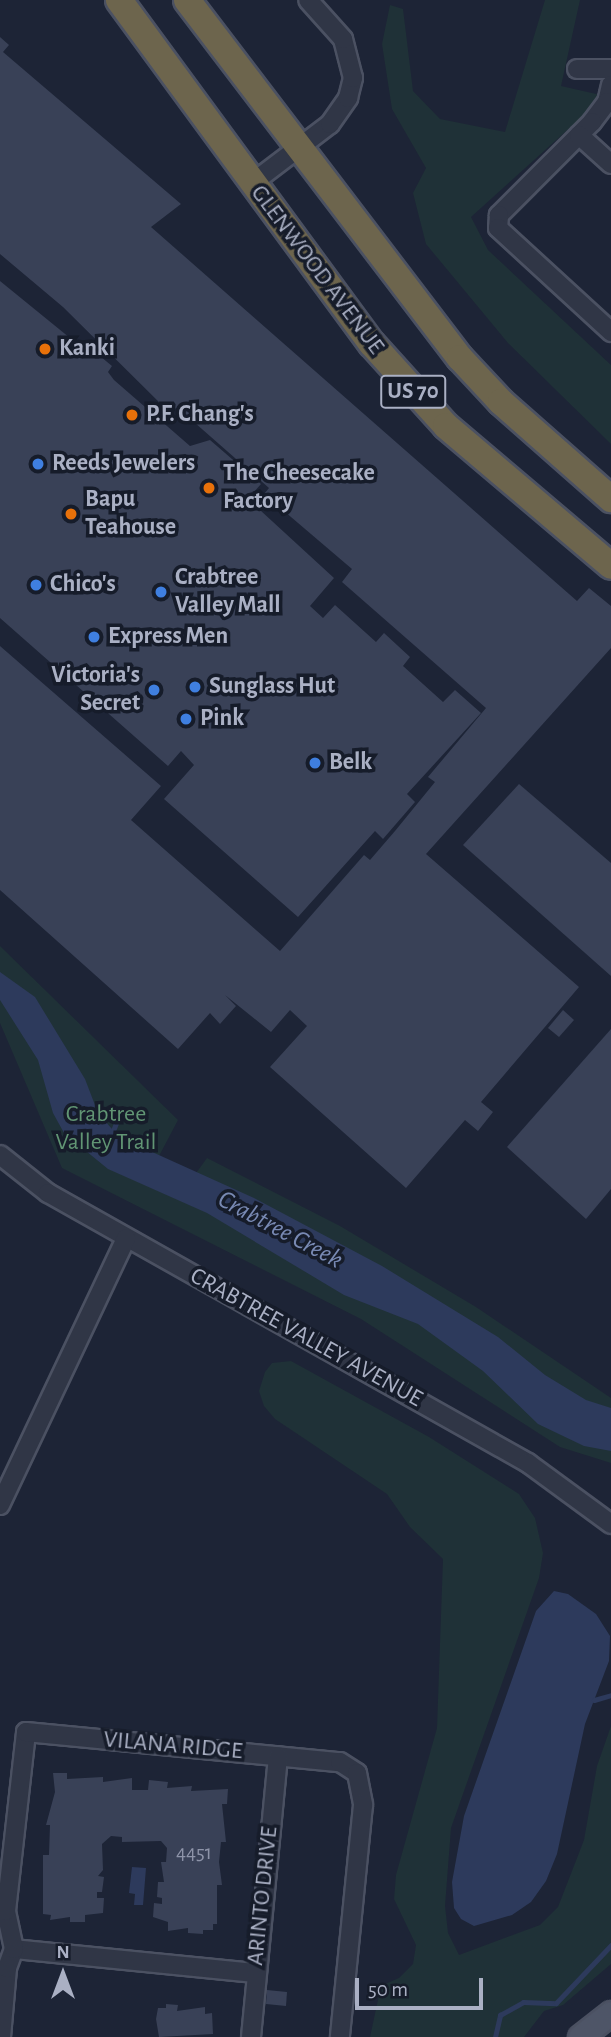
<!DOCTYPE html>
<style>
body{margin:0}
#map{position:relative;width:611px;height:2037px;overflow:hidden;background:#1d2436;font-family:"Alegreya Sans",sans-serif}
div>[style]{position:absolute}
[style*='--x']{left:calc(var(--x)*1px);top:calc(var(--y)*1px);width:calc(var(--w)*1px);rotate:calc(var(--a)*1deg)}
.green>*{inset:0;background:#1f3137}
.water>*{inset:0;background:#2d3a5c}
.stream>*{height:5px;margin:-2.5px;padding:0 2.5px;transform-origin:2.5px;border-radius:2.5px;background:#2d3a5c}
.building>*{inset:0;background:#394157}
.roads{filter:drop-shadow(2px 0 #4b5162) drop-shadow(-2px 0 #4b5162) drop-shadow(0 2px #4b5162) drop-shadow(0 -2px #4b5162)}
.minor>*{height:18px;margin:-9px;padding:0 9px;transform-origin:9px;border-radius:9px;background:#303646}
.major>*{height:23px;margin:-11.5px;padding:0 11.5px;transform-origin:11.5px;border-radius:11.5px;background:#4e5567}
.highway>*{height:26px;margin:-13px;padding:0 13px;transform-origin:13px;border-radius:13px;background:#6d654d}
.dots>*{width:19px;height:19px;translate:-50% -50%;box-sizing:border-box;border:4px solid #161c2a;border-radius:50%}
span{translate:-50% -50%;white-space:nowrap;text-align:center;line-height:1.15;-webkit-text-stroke:7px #161c2a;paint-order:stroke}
.number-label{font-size:21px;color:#8e94a9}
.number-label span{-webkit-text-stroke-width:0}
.shield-label span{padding:2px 5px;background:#161c2a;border:2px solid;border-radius:5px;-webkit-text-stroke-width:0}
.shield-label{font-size:23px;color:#aab0c4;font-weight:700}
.street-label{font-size:24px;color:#aab0c4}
.poi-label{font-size:24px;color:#aab0c4;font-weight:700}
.left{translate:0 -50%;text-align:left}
.right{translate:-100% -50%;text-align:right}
.park-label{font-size:24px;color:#619574}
.water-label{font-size:26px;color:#7889b3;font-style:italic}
.north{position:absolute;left:28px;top:1939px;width:70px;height:70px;-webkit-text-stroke:5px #161c2a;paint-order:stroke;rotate:0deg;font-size:19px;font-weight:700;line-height:28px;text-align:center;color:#aab0c4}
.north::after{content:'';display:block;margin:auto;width:24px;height:32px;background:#aab0c4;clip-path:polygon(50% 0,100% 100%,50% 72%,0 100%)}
.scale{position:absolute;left:355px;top:1978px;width:128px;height:32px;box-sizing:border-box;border:4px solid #aab0c4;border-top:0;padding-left:9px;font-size:21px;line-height:24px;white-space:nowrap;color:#aab0c4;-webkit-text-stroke:5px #161c2a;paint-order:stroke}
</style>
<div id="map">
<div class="green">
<i style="clip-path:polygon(545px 0,580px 0,561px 86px,605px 96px,471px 217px,488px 250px,611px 365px,611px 444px,508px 343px,426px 244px,413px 193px,426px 168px,392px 109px,382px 44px,390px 5px,403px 9px,413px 91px,440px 119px,505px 132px)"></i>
<i style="clip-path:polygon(0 946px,178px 1120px,158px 1158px,191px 1180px,207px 1158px,340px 1226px,476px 1307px,611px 1398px,611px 1463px,560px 1447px,361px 1319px,62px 1168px,0 1023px)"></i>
<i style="clip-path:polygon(291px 1361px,429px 1437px,519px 1494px,535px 1518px,543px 1553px,539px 1578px,451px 1828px,445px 1906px,448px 1933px,459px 1955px,540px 1925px,558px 1907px,584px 1840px,597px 1766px,611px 1726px,611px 1964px,563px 2005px,544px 2011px,524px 2037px,370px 2037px,381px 1986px,399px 1978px,413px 1964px,416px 1945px,394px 1899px,396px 1875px,437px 1728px,443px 1559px,410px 1527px,387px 1494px,275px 1419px,264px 1406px,259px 1391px,265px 1372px,272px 1363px)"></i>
</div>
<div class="water">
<i style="clip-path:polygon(0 972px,35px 997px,85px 1079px,98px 1113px,119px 1137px,254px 1198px,382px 1266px,498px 1337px,545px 1375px,586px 1400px,611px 1408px,611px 1451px,584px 1446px,538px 1424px,483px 1371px,418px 1324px,344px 1295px,207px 1213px,108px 1169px,64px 1133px,53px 1113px,38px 1060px,0 1000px)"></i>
<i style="clip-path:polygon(554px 1591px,568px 1594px,596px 1614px,610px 1636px,609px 1661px,585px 1724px,557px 1854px,546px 1881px,531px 1902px,512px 1915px,474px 1926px,461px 1919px,454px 1908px,452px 1882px,464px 1816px,536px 1611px)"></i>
<i style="clip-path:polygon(132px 1867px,146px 1868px,143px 1905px,134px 1905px,135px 1894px,129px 1893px)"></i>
</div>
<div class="stream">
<i style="--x:111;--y:1136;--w:25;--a:-69"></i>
<i style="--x:594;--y:1700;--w:18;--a:-16"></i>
<i style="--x:495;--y:2037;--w:23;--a:-77"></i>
<i style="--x:500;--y:2015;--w:26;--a:-29"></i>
<i style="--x:523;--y:2002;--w:33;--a:2"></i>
<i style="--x:556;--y:2003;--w:80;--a:-46.5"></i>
</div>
<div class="building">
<i style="clip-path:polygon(0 37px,9px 45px,3px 52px,181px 204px,151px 227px,577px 601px,589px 588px,611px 606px,611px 648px,426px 854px,579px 987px,481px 1102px,493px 1112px,478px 1131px,465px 1120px,406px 1188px,270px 1067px,307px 1026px,290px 1010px,271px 1032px,225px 995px,236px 1006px,220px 1024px,210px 1013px,178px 1049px,0 890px,0 646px,161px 786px,131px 820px,280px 951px,364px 855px,370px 860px,395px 831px,435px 782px,428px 777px,486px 708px,342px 582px,352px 569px,264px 494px,269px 488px,178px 408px,167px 410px,63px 307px,0 254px)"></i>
<i style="clip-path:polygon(0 281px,86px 351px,89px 347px,112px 366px,108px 372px,114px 380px,190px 446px,210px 440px,261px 484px,248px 499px,334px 578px,310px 606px,323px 618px,335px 605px,376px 642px,384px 633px,410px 657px,403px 666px,443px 702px,455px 690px,481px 713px,407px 794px,415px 802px,383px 839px,375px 831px,298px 917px,164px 799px,194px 765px,181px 751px,168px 766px,0 618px)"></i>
<i style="clip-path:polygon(519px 784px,611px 863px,611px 976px,463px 845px)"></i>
<i style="clip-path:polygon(563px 1010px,574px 1020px,559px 1037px,548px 1028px)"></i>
<i style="clip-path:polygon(611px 1029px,611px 1189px,586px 1219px,507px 1147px)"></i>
<i style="clip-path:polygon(53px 1773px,67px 1773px,67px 1779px,103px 1777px,103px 1782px,132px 1778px,132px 1790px,148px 1790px,149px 1780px,168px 1782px,167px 1788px,192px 1786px,191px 1791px,228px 1789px,227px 1804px,222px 1804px,226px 1842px,221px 1842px,219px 1862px,222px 1885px,217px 1885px,217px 1924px,213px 1924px,213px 1930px,203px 1930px,203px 1934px,188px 1933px,188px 1928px,168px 1931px,168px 1922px,153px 1917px,154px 1903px,162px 1904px,162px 1898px,157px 1897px,158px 1882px,164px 1882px,161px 1862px,166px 1862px,167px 1848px,161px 1841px,122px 1842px,122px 1837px,111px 1836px,102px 1844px,103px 1870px,98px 1876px,104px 1877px,102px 1892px,97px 1892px,97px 1898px,104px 1898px,103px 1913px,85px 1915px,85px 1922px,70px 1922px,70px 1917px,50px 1920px,51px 1915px,43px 1914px,43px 1855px,49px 1855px,50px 1825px,46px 1825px,55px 1792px)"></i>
<i style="clip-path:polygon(267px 1990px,287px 1992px,286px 2006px,266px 2004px)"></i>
<i style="clip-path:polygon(166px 2004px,178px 2005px,177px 2011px,205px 2007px,205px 2014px,212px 2013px,213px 2034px,159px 2037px,156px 2019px,158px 2008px,166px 2008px)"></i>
</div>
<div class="roads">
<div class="minor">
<i style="--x:577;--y:69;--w:34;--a:0"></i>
<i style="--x:611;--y:85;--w:17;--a:103"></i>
<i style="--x:607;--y:102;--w:25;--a:127"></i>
<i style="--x:592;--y:122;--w:132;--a:135"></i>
<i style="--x:499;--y:215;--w:13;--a:94"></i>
<i style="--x:498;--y:228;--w:154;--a:42.6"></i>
<i style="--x:579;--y:135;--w:43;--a:42.2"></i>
<i style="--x:251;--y:184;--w:99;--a:-37.2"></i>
<i style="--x:330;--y:124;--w:32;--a:-55"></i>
<i style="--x:348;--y:98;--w:21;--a:-76"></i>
<i style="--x:353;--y:78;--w:40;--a:-104.4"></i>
<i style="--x:343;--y:39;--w:52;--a:-131.9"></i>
<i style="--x:0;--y:1155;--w:61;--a:38.4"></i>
<i style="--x:48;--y:1193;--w:551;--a:29.36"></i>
<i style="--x:528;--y:1463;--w:103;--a:36.3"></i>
<i style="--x:0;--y:1505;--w:295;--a:-64.7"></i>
<i style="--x:14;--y:1949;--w:243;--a:5.7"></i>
<i style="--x:1;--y:2037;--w:69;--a:-85"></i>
<i style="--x:7;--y:1968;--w:20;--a:-70"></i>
<i style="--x:14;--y:1949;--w:39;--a:-102"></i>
<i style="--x:6;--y:1911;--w:180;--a:-83.6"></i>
<i style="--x:26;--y:1732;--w:315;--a:5.5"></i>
<i style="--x:340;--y:1762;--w:20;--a:33"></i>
<i style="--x:357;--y:1773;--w:33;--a:79"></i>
<i style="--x:363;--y:1805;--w:233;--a:95.7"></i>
<i style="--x:251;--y:2037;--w:282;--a:-84.5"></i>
</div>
<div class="major">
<i style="--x:580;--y:2037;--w:39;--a:-38"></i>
</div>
<div class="highway">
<i style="--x:119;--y:0;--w:427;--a:53.7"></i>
<i style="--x:372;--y:344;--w:110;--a:47.9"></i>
<i style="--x:446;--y:426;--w:216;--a:40.3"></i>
<i style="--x:187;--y:0;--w:450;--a:52.7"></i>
<i style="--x:460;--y:358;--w:60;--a:47"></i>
<i style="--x:501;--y:402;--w:147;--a:41.4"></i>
</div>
</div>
<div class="dots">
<i style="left:45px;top:349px;background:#e8710a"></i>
<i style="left:132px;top:415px;background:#e8710a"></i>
<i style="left:38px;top:464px;background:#3f7fe0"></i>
<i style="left:209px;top:488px;background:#e8710a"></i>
<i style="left:71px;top:514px;background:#e8710a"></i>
<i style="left:36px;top:585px;background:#3f7fe0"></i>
<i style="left:161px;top:592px;background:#3f7fe0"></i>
<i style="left:94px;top:637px;background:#3f7fe0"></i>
<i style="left:195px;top:687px;background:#3f7fe0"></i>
<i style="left:154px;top:690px;background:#3f7fe0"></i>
<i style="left:186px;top:719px;background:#3f7fe0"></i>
<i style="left:315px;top:763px;background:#3f7fe0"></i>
</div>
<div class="number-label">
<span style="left:194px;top:1853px">4451</span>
</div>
<div class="shield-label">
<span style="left:413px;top:392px">US 70</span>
</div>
<div class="street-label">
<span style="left:317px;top:270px;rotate:53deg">GLENWOOD AVENUE</span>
<span style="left:306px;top:1338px;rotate:29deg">CRABTREE VALLEY AVENUE</span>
<span style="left:173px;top:1746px;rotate:5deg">VILANA RIDGE</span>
<span style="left:263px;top:1896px;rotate:-84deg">ARINTO DRIVE</span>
</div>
<div class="poi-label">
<span class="left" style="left:59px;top:349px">Kanki</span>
<span class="left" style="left:146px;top:415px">P.F. Chang's</span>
<span class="left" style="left:52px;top:464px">Reeds Jewelers</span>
<span class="left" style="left:223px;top:488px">The Cheesecake<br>Factory</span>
<span class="left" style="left:85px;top:514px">Bapu<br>Teahouse</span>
<span class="left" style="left:175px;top:592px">Crabtree<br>Valley Mall</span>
<span class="left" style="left:50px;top:585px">Chico's</span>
<span class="left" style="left:108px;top:637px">Express Men</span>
<span class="right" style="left:140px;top:690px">Victoria's<br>Secret</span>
<span class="left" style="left:209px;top:687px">Sunglass Hut</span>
<span class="left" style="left:200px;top:719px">Pink</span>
<span class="left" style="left:329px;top:763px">Belk</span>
</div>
<div class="park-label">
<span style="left:106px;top:1129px">Crabtree<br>Valley Trail</span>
</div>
<div class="water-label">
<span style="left:280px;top:1230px;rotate:28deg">Crabtree Creek</span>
</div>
<div class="north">N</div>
<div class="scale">50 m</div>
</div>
